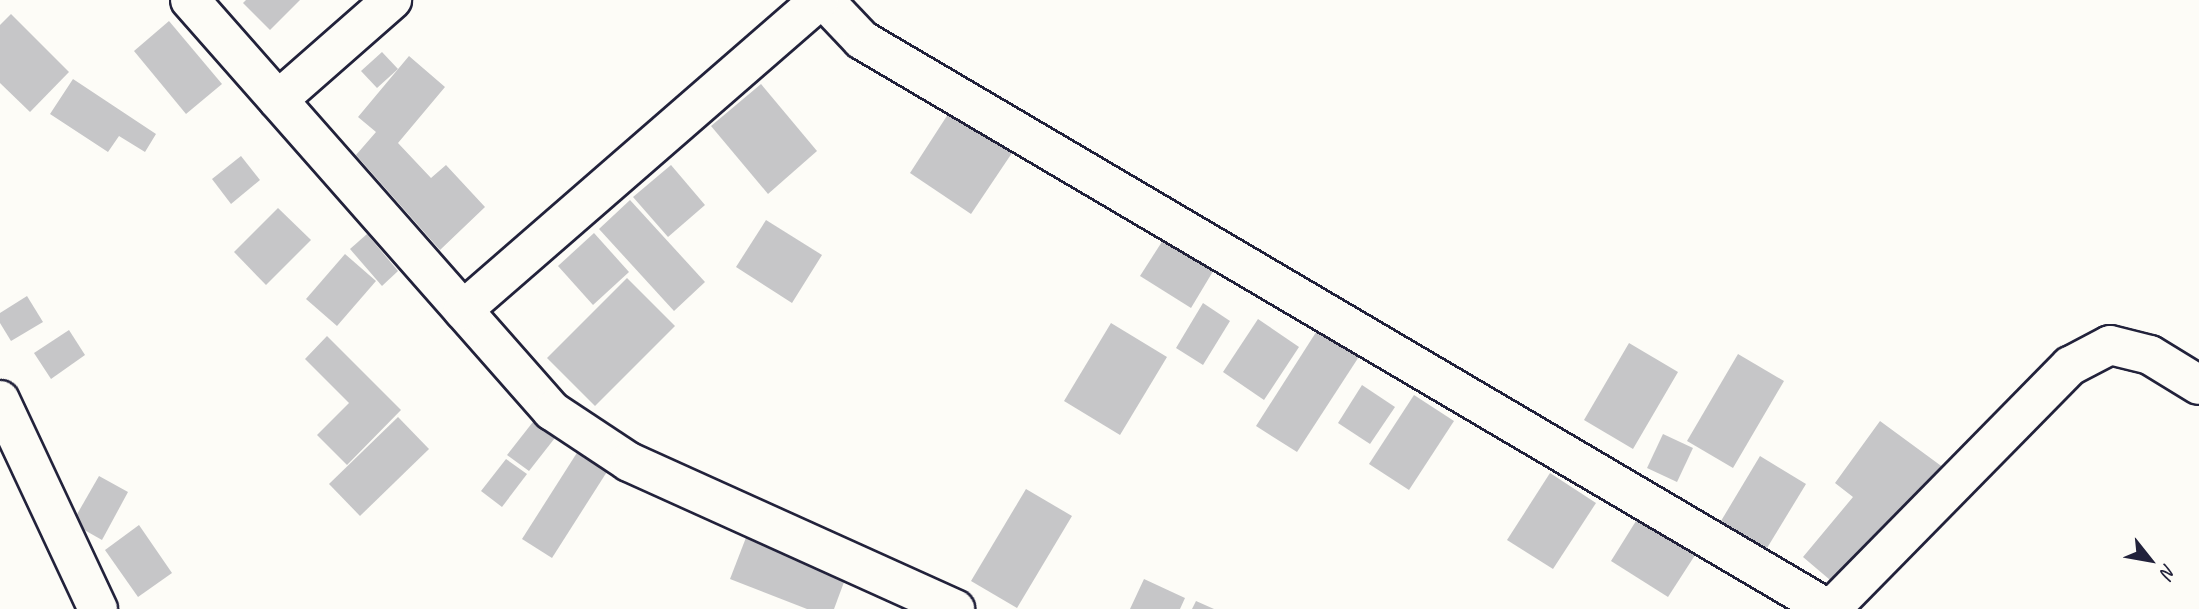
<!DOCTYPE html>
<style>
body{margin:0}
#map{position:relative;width:2199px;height:609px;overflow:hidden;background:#fdfcf7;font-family:Caveat,sans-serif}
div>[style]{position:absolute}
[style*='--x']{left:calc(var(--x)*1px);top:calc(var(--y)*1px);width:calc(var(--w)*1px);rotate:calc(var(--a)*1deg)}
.building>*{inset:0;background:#c6c6c8}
.roads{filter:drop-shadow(2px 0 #22223b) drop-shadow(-2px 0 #22223b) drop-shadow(0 2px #22223b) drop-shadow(0 -2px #22223b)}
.street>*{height:38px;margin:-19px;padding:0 19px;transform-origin:19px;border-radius:19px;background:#fdfcf7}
span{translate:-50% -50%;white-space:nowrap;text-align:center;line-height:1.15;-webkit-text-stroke:6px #fdfcf7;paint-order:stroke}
.north{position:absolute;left:2115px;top:525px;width:70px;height:70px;-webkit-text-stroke:5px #fdfcf7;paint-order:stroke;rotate:121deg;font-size:19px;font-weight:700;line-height:28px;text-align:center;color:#22223b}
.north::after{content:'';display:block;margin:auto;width:24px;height:32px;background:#22223b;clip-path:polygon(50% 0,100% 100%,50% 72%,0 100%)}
</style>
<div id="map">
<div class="building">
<i style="clip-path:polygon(246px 0,300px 0,270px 30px,243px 3px)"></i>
<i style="clip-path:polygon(11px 14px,69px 72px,30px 112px,0 83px,0 25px)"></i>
<i style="clip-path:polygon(169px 21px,222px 84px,186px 114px,134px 51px)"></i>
<i style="clip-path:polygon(382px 52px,398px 69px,377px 88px,361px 71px)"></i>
<i style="clip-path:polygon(409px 56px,445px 87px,398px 143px,431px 178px,446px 165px,485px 207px,440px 250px,356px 155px,376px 132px,358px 117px)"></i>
<i style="clip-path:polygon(73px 79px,156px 134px,145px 152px,119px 136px,108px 152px,50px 114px)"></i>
<i style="clip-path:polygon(761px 84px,817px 151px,768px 194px,711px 126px)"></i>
<i style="clip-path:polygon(952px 108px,1014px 150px,971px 214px,910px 173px)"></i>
<i style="clip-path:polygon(241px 156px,260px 180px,231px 204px,212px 179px)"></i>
<i style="clip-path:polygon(671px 165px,705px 205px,668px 237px,633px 197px)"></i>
<i style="clip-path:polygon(630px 200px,705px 282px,674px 311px,599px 229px)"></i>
<i style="clip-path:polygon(278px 208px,311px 240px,266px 285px,234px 252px)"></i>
<i style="clip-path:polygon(766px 220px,822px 255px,792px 303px,736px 267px)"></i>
<i style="clip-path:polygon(594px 233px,629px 272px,593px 305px,558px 266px)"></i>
<i style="clip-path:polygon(367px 234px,398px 271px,382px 286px,350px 249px)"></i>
<i style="clip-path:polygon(1165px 237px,1215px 268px,1191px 308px,1140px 276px)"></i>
<i style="clip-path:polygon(345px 254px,376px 281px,337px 326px,306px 299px)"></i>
<i style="clip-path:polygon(627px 278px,675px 326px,595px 406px,547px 358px)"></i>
<i style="clip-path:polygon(27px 296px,43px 322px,11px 341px,0 323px,0 313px)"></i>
<i style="clip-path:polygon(1203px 303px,1230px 321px,1203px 365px,1176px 348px)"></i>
<i style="clip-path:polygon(1258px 319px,1299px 347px,1264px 400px,1223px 372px)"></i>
<i style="clip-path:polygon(1111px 323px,1167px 357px,1120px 435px,1064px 401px)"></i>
<i style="clip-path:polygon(1320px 326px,1362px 352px,1297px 452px,1256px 426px)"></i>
<i style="clip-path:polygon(69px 330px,85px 355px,51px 379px,34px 353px)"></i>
<i style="clip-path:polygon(327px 336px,401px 410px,347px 465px,317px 435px,349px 403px,305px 359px)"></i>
<i style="clip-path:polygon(1629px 343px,1678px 372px,1633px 449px,1584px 420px)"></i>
<i style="clip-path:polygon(1738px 354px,1784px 381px,1733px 468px,1687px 441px)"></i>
<i style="clip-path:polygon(1362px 385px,1395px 407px,1370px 444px,1338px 423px)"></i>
<i style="clip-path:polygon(1414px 395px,1454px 421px,1409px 490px,1369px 464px)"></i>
<i style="clip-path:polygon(398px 417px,429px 449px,360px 516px,329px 484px)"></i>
<i style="clip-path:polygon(536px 418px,558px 434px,529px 471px,507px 455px)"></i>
<i style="clip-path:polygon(1880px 421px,1944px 468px,1898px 530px,1888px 523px,1836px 585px,1803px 557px,1853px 497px,1835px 483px)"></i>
<i style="clip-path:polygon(1663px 434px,1693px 448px,1677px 482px,1647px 468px)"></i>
<i style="clip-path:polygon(580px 448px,610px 467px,552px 558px,522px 539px)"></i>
<i style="clip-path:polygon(1760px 456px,1806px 484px,1767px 548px,1721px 521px)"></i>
<i style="clip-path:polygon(506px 459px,527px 474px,502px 507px,481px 491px)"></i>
<i style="clip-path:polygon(1550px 473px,1596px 503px,1553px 569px,1507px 540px)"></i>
<i style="clip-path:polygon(99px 476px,128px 492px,102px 540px,72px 523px)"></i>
<i style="clip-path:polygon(1026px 489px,1072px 516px,1017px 608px,971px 581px)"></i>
<i style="clip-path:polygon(1641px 513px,1699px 549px,1668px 597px,1611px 561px)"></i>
<i style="clip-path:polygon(139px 525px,172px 573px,138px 597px,105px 550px)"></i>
<i style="clip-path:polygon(747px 535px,847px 574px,834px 609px,807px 609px,730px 579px)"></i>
<i style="clip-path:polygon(1144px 579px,1185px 598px,1180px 609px,1130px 609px)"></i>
<i style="clip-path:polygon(1196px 601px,1214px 609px,1192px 609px)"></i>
</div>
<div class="roads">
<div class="street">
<i style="--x:190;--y:0;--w:548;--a:48.63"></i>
<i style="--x:552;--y:411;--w:92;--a:33.5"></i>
<i style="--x:629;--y:462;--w:358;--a:24.3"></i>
<i style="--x:824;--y:0;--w:55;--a:46.5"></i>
<i style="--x:862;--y:40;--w:1121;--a:30.5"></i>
<i style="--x:278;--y:100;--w:152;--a:-41.3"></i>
<i style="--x:463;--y:310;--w:472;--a:-41"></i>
<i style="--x:0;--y:400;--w:231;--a:64.9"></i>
<i style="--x:1831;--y:609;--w:341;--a:-45.5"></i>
<i style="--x:2070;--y:366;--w:45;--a:-27.7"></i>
<i style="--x:2110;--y:345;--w:41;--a:14"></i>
<i style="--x:2150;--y:355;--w:57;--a:31.5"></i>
</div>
</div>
<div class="north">N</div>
</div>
